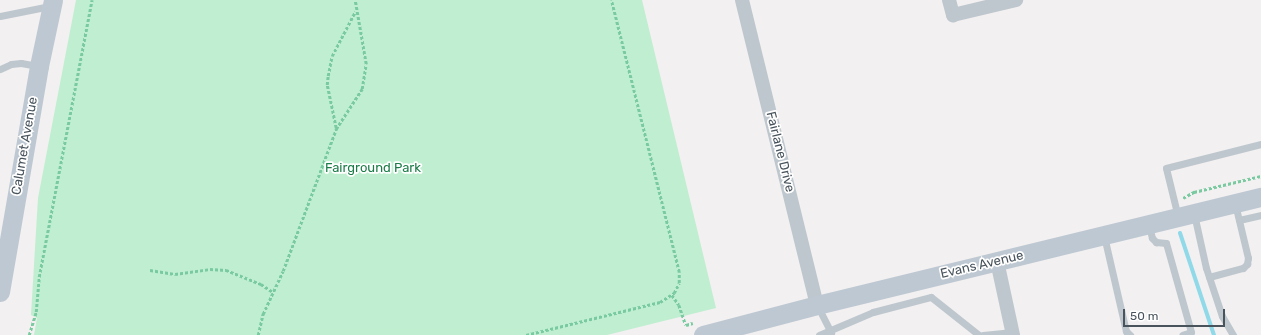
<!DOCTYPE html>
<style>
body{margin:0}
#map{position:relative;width:1261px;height:335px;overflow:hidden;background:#f2f0f0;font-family:Rubik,sans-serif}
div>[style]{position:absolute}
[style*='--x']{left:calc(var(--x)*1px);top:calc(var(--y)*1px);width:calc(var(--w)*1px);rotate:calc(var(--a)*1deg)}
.green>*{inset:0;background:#c0eed0}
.stream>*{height:4px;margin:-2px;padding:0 2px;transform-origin:2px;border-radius:2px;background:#8fd9e9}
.path>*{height:2.5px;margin-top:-1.25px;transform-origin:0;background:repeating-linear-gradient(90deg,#79caa0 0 3px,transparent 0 5px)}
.lane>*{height:7px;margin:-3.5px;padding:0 3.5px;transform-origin:3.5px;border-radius:3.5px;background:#bec7ce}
.street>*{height:14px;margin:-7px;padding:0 7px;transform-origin:7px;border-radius:7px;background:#bec7ce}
.secondary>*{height:19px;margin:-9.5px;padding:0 9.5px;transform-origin:9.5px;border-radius:9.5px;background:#bec8d2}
span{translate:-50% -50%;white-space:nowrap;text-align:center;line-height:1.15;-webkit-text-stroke:3.5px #fff;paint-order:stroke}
.street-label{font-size:13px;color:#48535c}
.park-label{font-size:13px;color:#1b7c48}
.scale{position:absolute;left:1123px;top:309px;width:102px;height:18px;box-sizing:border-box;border:2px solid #48535c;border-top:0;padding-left:5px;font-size:12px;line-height:14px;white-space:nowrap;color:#48535c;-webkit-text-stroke:3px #fff;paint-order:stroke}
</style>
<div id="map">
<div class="green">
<i style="clip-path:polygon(76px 0,642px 0,716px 308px,607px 335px,34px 335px,37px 318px,31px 315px,38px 198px)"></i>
</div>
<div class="stream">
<i style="--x:1180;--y:233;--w:108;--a:71.6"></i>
</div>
<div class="path">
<i style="--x:336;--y:128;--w:44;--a:-101.8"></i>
<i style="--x:327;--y:85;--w:9;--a:-84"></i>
<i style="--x:328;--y:76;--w:20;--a:-79"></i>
<i style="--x:332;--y:56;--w:50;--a:-62.4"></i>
<i style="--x:1183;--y:198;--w:13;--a:-29"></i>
<i style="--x:1194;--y:192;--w:69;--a:-13.4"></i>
<i style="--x:150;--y:270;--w:25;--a:9"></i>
<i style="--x:175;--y:274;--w:35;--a:-8"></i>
<i style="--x:210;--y:269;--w:16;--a:4"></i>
<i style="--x:226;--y:270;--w:38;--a:22"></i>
<i style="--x:261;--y:284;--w:14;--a:34"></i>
<i style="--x:672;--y:295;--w:12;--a:55"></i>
<i style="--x:679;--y:305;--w:21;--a:71"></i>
<i style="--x:686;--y:325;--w:7;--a:-16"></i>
<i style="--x:29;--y:335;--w:24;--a:-73"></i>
<i style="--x:36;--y:312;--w:35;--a:-85"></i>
<i style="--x:39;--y:277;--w:282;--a:-79.2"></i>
<i style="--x:258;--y:335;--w:22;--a:-77"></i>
<i style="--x:263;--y:314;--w:47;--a:-65.1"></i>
<i style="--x:283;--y:271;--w:152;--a:-69.5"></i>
<i style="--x:336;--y:129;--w:48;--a:-57"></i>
<i style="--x:362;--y:89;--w:25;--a:-81"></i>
<i style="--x:366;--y:64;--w:65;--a:-99.8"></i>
<i style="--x:526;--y:335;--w:138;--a:-13.8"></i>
<i style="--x:660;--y:302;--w:17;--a:-33"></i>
<i style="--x:674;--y:293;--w:11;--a:-63"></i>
<i style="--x:679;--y:283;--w:11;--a:-90"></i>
<i style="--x:679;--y:272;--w:280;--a:-104"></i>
</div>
<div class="lane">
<i style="--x:0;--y:16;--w:51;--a:-11.3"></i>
<i style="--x:0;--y:69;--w:12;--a:-24"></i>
<i style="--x:11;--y:64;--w:10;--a:-6"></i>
<i style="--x:21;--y:63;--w:17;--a:10"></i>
<i style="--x:1194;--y:214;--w:55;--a:77.5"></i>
<i style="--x:1206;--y:268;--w:51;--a:71.6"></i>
<i style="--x:1222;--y:316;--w:22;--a:60"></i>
<i style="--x:1178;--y:217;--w:50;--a:-103.8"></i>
<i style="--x:1166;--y:168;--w:98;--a:-14.2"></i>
<i style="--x:1239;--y:220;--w:23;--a:-13"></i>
<i style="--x:1149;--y:226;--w:12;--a:76"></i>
<i style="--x:1152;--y:238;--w:6;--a:45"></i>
<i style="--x:1156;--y:242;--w:10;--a:6"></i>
<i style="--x:1166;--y:243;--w:92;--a:74.3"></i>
<i style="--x:1191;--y:332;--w:9;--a:162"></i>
<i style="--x:1104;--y:236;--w:98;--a:77"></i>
<i style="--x:1126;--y:331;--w:6;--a:45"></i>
<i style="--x:1209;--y:277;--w:35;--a:-15"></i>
<i style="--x:1243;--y:268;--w:6;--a:-45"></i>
<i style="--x:1247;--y:264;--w:6;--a:-81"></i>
<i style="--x:1248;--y:258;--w:56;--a:-103.5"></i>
<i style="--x:817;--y:305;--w:31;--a:63"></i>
<i style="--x:819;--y:335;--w:59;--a:-23.1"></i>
<i style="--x:873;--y:312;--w:60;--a:-14.5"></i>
<i style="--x:931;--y:297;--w:61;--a:38.4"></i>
<i style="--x:983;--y:335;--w:30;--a:-6"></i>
</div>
<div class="street">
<i style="--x:742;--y:0;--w:314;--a:76.2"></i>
<i style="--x:949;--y:0;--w:16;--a:75"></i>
<i style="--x:953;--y:15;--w:65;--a:-13.4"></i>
<i style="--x:997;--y:261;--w:76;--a:77.8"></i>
</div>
<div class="secondary">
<i style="--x:0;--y:292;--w:229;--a:-80.2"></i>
<i style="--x:39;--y:66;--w:67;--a:-78"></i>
<i style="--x:703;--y:335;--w:118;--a:-14.7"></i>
<i style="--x:817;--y:305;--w:457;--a:-13.7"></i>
</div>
<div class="street-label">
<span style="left:25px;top:146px;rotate:-80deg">Calumet Avenue</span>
<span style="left:780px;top:152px;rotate:76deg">Fairlane Drive</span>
<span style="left:982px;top:265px;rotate:-13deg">Evans Avenue</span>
</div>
<div class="park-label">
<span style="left:373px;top:168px">Fairground Park</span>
</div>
<div class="scale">50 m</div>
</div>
